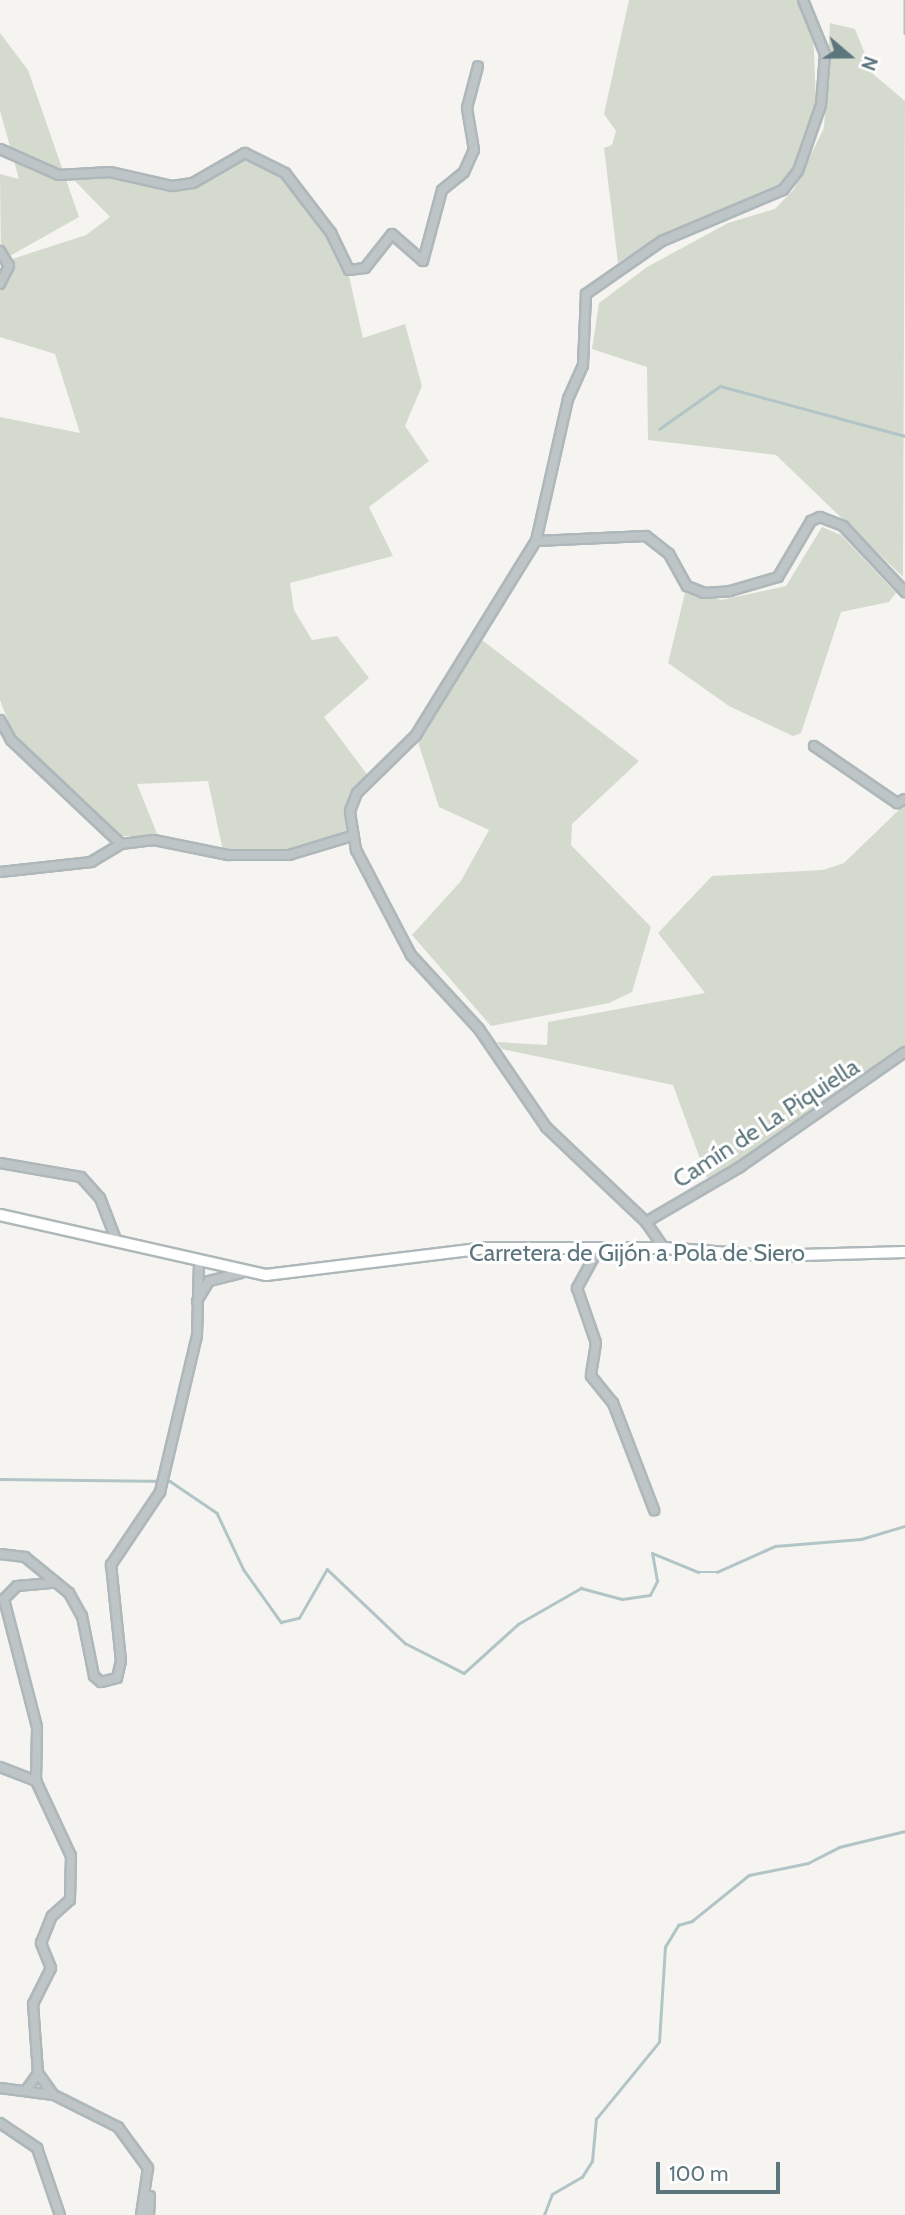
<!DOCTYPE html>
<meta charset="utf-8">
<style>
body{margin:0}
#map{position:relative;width:905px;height:2215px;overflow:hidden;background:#f5f4f0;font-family:Cabin,sans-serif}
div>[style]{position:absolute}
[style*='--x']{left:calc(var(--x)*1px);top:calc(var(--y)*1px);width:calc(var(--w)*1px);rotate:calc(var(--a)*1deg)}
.green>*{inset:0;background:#d5dacf}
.stream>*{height:2.5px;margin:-1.25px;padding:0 1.25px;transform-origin:1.25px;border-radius:1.25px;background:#b2c5c6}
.roads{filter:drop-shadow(2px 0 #aeb7ba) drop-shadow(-2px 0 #aeb7ba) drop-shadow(0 2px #aeb7ba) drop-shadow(0 -2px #aeb7ba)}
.street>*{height:8px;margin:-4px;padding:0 4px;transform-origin:4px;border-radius:4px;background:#bec5c7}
.secondary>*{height:10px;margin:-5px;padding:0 5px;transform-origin:5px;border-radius:5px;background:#fff}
span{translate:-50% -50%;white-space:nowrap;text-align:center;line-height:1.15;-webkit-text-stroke:6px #fff;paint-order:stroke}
.street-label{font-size:24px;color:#5d767e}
.north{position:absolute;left:814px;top:21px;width:70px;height:70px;-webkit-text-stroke:5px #fff;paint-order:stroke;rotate:110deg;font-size:19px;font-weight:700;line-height:28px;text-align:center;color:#5d767e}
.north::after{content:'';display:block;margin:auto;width:24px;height:32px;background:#5d767e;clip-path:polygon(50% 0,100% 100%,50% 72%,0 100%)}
.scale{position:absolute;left:656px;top:2162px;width:124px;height:32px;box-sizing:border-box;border:4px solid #5d767e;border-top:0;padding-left:9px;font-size:21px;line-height:24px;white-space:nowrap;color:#5d767e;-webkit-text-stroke:5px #fff;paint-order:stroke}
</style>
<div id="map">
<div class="green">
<i style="clip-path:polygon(629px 0,797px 0,813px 28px,816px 104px,794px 166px,779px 188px,657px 238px,618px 263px,604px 148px,612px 145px,616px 131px,604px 114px)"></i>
<i style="clip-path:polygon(830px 23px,855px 29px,873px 74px,905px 101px,903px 577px,776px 455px,648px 440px,647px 367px,592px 349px,599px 303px,647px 267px,728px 223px,775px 209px,794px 189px,824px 128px)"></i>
<i style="clip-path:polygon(0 33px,28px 70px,79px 217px,1px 261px,0 174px,19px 179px,0 111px)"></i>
<i style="clip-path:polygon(241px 158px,276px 172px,321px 224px,349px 276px,363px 338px,405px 324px,422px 386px,405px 426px,429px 461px,369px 507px,393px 556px,290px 583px,294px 610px,312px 640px,337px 636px,369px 678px,324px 717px,369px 777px,348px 800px,346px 833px,287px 851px,223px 851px,208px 781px,137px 784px,158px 836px,114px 836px,15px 739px,0 700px,0 417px,80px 433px,55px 354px,0 337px,0 290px,13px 271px,9px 260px,86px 235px,110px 217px,74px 180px,111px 177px,179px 190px)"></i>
<i style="clip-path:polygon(822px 527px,841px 535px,896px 593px,889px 602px,841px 612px,801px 733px,793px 736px,729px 706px,668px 663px,685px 593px,722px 600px,786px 586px)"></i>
<i style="clip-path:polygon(482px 640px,639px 761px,572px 824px,571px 845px,651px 927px,632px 992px,609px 1003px,491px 1026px,412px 935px,461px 881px,489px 830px,439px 807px,418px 742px)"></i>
<i style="clip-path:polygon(905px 804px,905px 1046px,743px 1160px,707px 1178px,673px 1085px,502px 1049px,497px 1042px,547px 1045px,548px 1022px,705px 993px,658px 933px,712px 876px,823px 870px,844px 863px)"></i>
</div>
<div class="stream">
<i style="--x:905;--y:0;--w:33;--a:90"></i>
<i style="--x:659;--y:429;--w:75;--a:-35.2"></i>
<i style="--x:720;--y:386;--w:192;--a:15.1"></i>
<i style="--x:0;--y:1479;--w:170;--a:0.7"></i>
<i style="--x:170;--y:1481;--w:57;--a:34.2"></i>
<i style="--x:217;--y:1513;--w:63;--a:64.7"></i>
<i style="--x:244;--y:1570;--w:64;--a:54.6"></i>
<i style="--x:281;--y:1622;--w:18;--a:-13"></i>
<i style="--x:299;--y:1618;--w:56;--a:-60.3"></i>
<i style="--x:327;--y:1569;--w:108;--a:43.5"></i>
<i style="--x:405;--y:1643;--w:66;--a:27"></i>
<i style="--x:464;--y:1673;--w:73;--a:-42.2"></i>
<i style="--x:518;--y:1624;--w:73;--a:-29.7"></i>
<i style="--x:581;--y:1588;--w:42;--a:15"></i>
<i style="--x:622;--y:1599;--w:28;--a:-8"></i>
<i style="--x:650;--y:1595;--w:16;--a:-63"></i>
<i style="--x:657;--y:1581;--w:28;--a:-100"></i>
<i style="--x:652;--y:1553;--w:50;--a:22.4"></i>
<i style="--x:698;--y:1572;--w:19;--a:0"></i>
<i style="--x:717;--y:1572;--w:64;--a:-24.1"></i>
<i style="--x:775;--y:1546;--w:86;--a:-4.7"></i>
<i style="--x:861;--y:1539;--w:46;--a:-16.5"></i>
<i style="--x:544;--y:2215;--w:22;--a:-69"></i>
<i style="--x:552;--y:2194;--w:34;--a:-30"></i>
<i style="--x:582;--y:2177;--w:19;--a:-58"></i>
<i style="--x:592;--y:2161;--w:42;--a:-84.6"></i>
<i style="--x:596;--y:2119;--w:99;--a:-50.7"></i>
<i style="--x:659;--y:2042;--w:95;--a:-86.4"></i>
<i style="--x:665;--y:1947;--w:26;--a:-59"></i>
<i style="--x:678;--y:1925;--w:15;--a:-16"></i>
<i style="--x:692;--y:1921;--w:73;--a:-38.9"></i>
<i style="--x:749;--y:1875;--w:60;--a:-11.5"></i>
<i style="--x:808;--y:1863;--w:35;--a:-27"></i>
<i style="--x:839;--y:1847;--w:68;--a:-13.6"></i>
</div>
<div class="roads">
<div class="street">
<i style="--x:0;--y:149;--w:64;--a:23.8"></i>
<i style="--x:59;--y:175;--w:51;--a:-3.4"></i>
<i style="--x:110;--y:172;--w:64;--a:12.7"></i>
<i style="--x:172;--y:186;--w:21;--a:-8"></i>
<i style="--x:193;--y:183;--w:60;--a:-30"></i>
<i style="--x:245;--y:153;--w:45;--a:26.6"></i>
<i style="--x:285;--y:173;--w:76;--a:52.5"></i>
<i style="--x:331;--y:233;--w:41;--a:64.1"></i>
<i style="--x:349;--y:270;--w:16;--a:-7"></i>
<i style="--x:365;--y:268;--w:43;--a:-51.5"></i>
<i style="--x:392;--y:234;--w:41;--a:41.1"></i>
<i style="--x:423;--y:261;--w:73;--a:-75"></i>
<i style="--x:442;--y:190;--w:28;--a:-39"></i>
<i style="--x:464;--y:172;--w:24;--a:-66"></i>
<i style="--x:474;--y:150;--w:43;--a:-99.5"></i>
<i style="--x:467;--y:108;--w:43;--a:-75.3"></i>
<i style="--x:0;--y:251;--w:17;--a:59"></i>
<i style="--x:9;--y:266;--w:20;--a:117"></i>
<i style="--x:536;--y:541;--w:110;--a:-2.6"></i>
<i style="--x:646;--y:536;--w:29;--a:38"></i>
<i style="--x:669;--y:554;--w:37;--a:61"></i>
<i style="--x:687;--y:586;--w:18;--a:22"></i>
<i style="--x:704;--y:593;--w:26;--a:-4"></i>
<i style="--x:730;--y:591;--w:50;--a:-16.3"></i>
<i style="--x:778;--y:577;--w:65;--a:-59.5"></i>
<i style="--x:811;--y:521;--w:10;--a:-24"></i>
<i style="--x:820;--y:517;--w:25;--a:21"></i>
<i style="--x:843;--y:526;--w:91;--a:46.8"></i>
<i style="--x:0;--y:720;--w:23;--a:61"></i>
<i style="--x:11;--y:740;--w:151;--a:43.4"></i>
<i style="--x:121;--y:844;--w:33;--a:-7"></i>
<i style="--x:154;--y:840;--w:76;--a:11.5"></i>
<i style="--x:228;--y:855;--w:61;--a:0"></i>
<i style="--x:289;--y:855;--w:66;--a:-16.8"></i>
<i style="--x:814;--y:746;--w:101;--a:34.5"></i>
<i style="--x:897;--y:803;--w:9;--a:-27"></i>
<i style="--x:0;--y:872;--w:92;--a:-6.3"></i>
<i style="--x:91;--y:862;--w:35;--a:-31"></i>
<i style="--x:0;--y:1163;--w:82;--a:9.8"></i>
<i style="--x:81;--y:1177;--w:28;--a:48"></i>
<i style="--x:100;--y:1198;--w:47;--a:68.9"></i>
<i style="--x:646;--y:1222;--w:109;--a:-30.3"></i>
<i style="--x:740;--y:1167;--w:201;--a:-34.9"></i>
<i style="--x:599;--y:1248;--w:46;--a:118.8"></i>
<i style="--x:577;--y:1288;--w:58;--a:70.9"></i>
<i style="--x:596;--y:1343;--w:33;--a:99"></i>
<i style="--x:591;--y:1376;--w:35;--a:51"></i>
<i style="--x:613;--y:1403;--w:115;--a:69"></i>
<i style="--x:664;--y:1248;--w:32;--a:-125"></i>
<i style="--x:646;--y:1222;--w:138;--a:-136.5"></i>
<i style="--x:546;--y:1127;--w:119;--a:-124.4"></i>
<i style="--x:479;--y:1029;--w:100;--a:-132.6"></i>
<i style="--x:411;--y:955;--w:119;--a:-117.6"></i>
<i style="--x:356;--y:850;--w:39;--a:-99"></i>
<i style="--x:350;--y:811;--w:19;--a:-69"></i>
<i style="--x:357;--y:793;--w:83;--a:-44.5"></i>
<i style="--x:416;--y:735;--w:228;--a:-58.3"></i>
<i style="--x:536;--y:541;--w:146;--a:-77.3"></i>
<i style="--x:568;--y:399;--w:37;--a:-66"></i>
<i style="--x:583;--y:365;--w:71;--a:-87.6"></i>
<i style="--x:586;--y:294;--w:93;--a:-34.9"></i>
<i style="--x:662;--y:241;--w:131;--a:-22.9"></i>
<i style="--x:783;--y:190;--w:24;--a:-52"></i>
<i style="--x:798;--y:171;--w:70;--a:-70.8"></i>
<i style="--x:821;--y:105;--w:51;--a:-85.5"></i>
<i style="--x:825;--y:54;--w:58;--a:-112.2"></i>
<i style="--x:197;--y:1301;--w:23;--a:-59"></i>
<i style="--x:209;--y:1281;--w:32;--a:-14"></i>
<i style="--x:0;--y:1554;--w:25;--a:7"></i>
<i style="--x:25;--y:1557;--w:57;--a:39.3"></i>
<i style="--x:69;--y:1593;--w:26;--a:61"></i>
<i style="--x:82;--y:1616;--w:61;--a:78.7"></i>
<i style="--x:94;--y:1676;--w:9;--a:41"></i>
<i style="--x:101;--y:1682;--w:16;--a:-14"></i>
<i style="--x:117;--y:1678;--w:17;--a:-77"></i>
<i style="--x:121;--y:1661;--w:97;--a:-95.9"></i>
<i style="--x:111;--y:1565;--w:88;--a:-56.1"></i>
<i style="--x:160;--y:1492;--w:161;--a:-76.7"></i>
<i style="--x:197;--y:1335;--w:72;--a:-88.4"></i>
<i style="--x:0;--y:1767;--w:39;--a:21"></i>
<i style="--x:38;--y:2073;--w:24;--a:55"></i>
<i style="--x:0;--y:2088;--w:54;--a:7.4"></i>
<i style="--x:54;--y:2095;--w:72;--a:26.6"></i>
<i style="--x:118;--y:2127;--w:51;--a:53.8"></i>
<i style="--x:148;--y:2168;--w:48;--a:98.5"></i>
<i style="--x:27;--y:2089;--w:19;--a:-55"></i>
<i style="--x:38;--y:2073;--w:69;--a:-94.1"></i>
<i style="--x:33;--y:2004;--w:40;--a:-63.4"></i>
<i style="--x:51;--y:1968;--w:27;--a:-112"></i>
<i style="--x:41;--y:1943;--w:29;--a:-68"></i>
<i style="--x:52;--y:1916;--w:24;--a:-42"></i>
<i style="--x:70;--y:1900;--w:44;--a:-88.7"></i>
<i style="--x:71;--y:1856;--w:83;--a:-115"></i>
<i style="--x:36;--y:1781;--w:54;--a:-88.9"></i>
<i style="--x:37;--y:1727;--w:132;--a:-104.5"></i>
<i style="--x:4;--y:1599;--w:18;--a:-45"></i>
<i style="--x:17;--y:1586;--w:37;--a:-5"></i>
<i style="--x:0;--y:2123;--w:45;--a:34"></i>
<i style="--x:37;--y:2148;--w:71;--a:71.1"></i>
<i style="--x:149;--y:2215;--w:19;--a:-87"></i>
</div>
<div class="secondary">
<i style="--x:0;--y:1215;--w:273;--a:12.7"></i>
<i style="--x:266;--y:1275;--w:222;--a:-7"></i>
<i style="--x:486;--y:1248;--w:178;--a:0"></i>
<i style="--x:664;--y:1248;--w:102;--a:4.5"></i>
<i style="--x:766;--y:1256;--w:139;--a:-1.6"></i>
</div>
</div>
<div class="street-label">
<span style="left:766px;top:1123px;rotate:-33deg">Camín de La Piquiella</span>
<span style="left:637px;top:1253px">Carretera de Gijón a Pola de Siero</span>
</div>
<div class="north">N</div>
<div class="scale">100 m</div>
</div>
